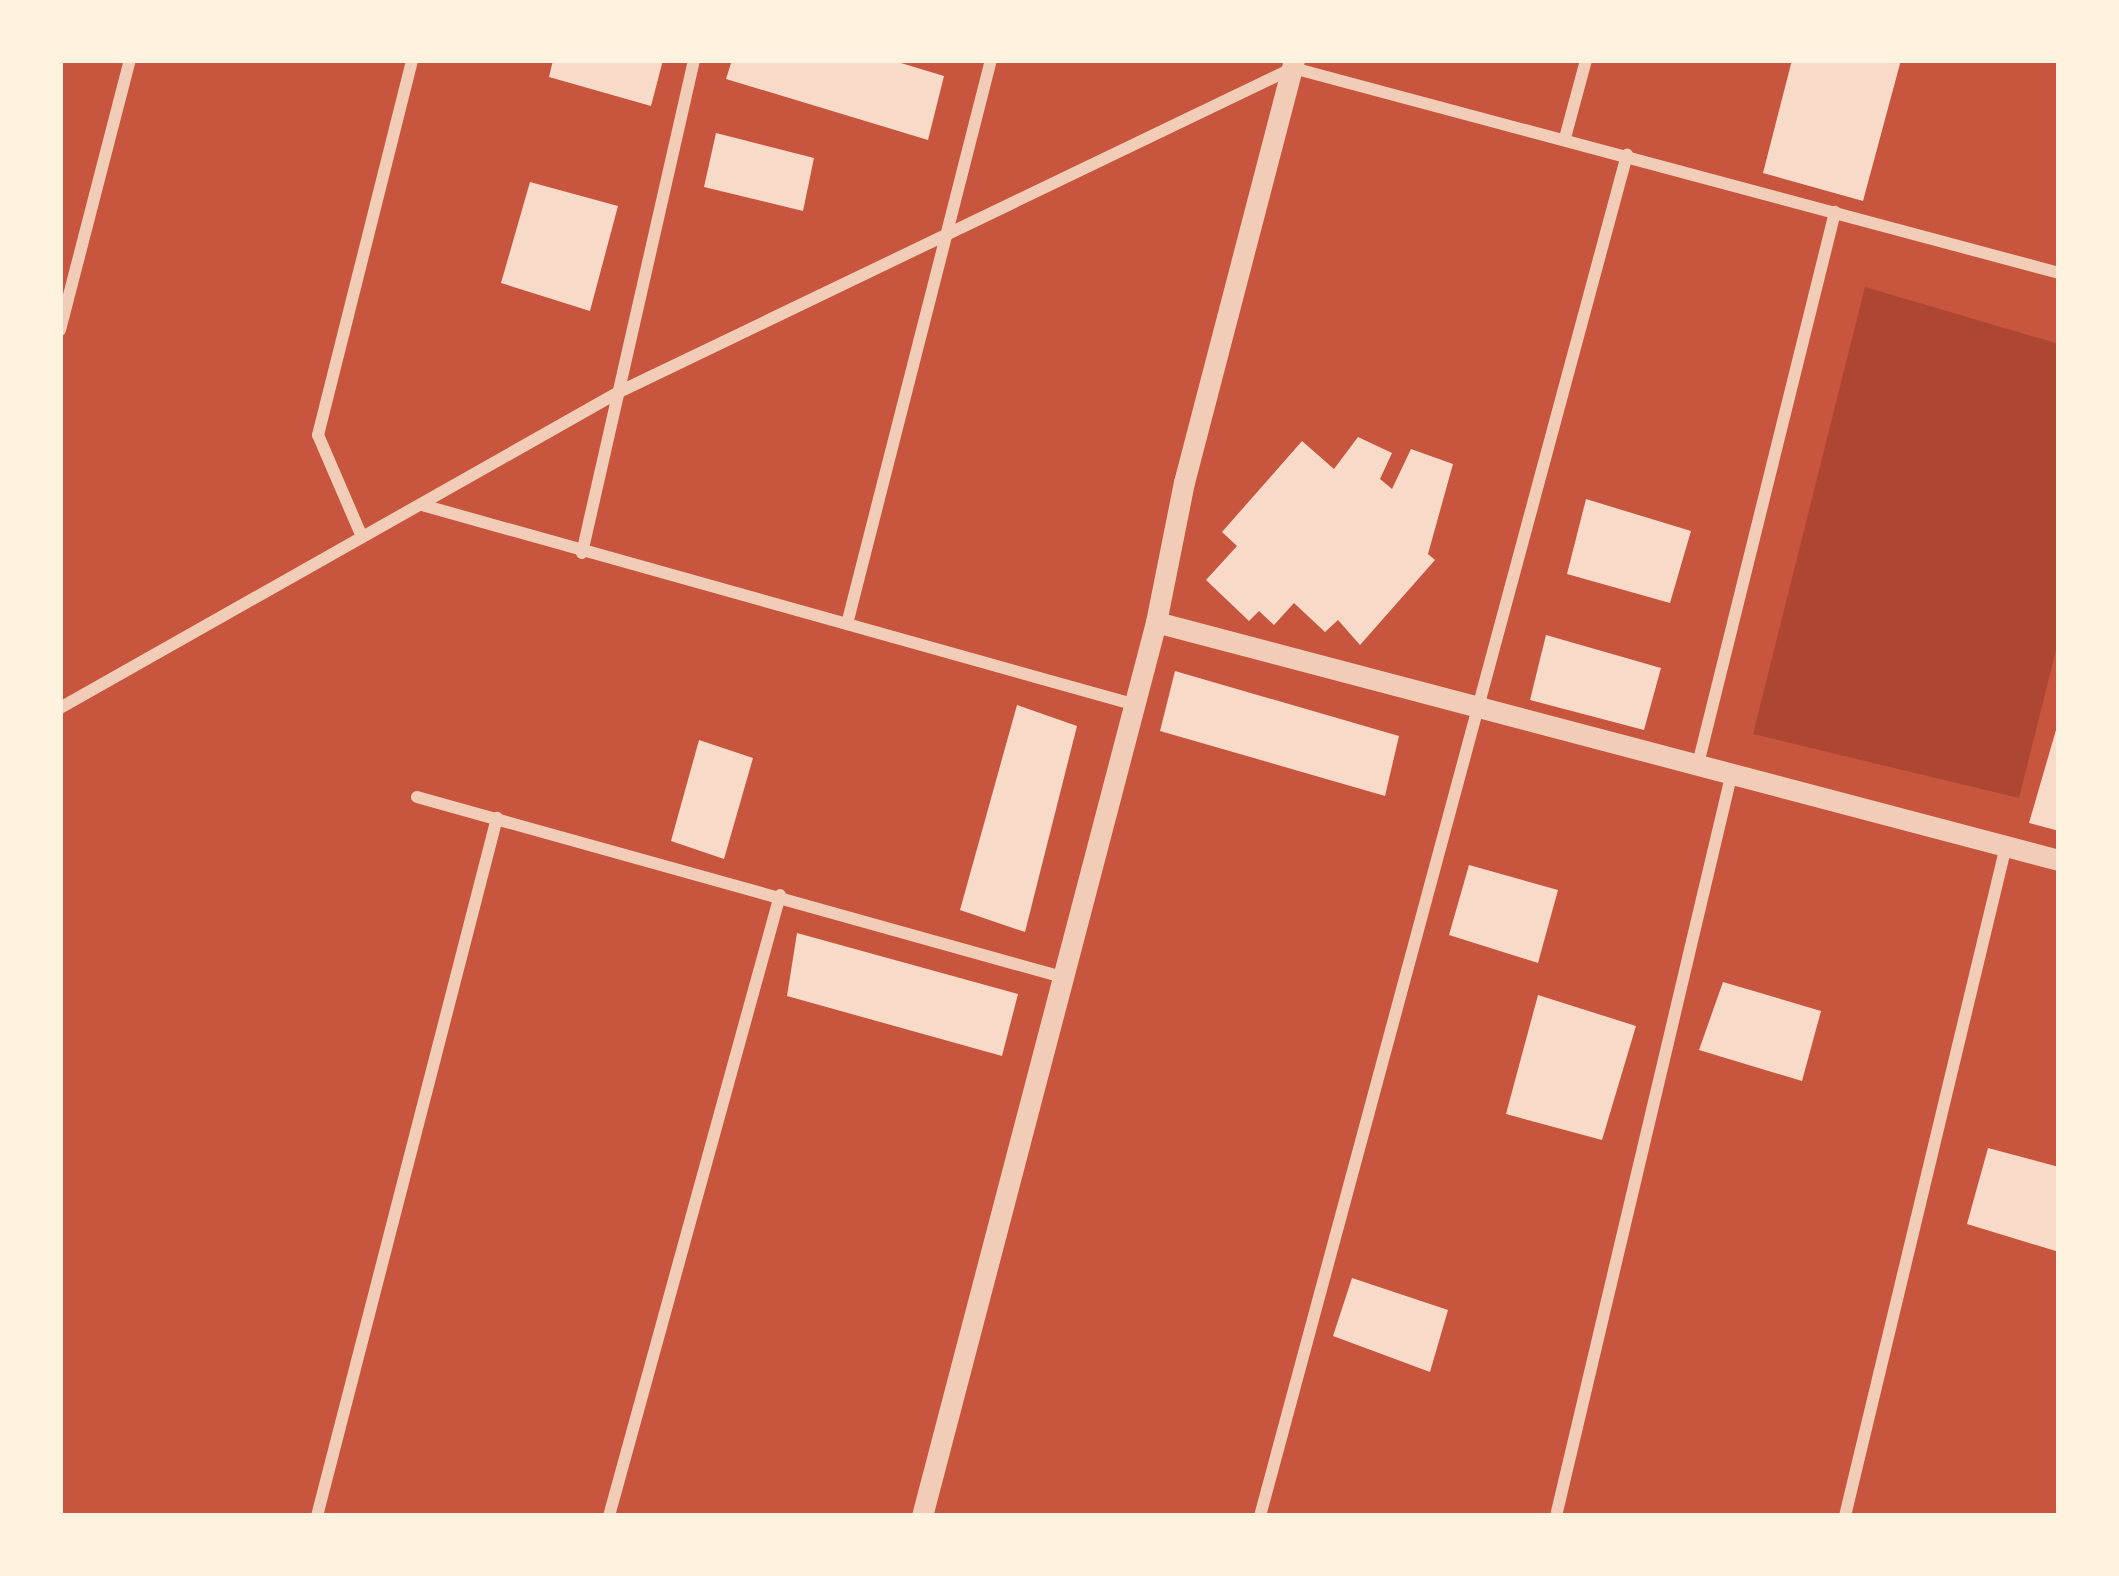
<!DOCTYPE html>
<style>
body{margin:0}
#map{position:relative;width:2119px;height:1576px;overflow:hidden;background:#c8553d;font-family:Karla,sans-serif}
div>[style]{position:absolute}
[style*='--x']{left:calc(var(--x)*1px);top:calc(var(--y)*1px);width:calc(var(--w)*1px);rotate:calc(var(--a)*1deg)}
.green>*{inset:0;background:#ae4732}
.building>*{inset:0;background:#f7dbc8}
.minor>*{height:12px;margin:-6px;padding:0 6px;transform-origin:6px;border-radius:6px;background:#f1ccb7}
.tertiary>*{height:21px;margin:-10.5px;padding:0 10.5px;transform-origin:10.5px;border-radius:10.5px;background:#f1ccb7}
span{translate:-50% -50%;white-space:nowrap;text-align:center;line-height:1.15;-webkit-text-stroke:10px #fff3e0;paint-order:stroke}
.frame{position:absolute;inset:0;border:63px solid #fff3e0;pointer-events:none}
</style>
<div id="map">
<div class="green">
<i style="clip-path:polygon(1865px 287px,2059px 344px,2059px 638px,2019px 798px,1753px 734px)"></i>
</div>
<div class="building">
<i style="clip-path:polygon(553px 60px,663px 60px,651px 106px,549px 77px)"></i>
<i style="clip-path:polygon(732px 60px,891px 60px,944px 76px,928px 140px,726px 79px)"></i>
<i style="clip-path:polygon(1792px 60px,1901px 60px,1863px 201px,1763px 173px)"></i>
<i style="clip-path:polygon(716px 133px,814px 158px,803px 211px,704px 187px)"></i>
<i style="clip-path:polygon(530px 182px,618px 206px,590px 311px,501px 283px)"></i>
<i style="clip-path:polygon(1358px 437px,1392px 453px,1380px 479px,1392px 489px,1411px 449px,1453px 464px,1428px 554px,1435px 560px,1360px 645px,1338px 620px,1325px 632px,1294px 603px,1274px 625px,1259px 611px,1249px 621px,1206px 580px,1237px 546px,1222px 532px,1302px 441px,1334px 469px)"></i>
<i style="clip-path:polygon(1586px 499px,1691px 531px,1670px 603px,1567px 574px)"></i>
<i style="clip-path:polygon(1546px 635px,1661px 668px,1644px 730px,1530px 700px)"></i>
<i style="clip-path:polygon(1175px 671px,1399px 736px,1385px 796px,1160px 731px)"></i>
<i style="clip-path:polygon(1017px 705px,1077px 726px,1025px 932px,960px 910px)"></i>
<i style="clip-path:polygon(2058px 723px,2059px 723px,2059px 831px,2029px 823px)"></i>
<i style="clip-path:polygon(699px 740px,753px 758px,724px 859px,671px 841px)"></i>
<i style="clip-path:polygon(1469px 865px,1558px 890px,1538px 963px,1449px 935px)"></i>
<i style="clip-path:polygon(797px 933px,1018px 994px,1002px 1056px,787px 996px)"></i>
<i style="clip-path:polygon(1723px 982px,1821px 1011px,1802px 1081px,1699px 1050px)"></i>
<i style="clip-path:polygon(1538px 995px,1636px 1026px,1602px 1140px,1506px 1114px)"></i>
<i style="clip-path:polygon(1988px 1148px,2059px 1167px,2059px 1252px,1967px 1224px)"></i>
<i style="clip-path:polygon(1352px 1278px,1448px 1310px,1430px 1372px,1333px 1336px)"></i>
</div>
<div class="minor">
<i style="--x:1565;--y:138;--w:81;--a:-74.9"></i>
<i style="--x:60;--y:330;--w:279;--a:-75.5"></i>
<i style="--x:422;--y:505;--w:741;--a:15.65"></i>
<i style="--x:362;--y:537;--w:111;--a:-113.3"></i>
<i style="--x:318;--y:435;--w:387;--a:-75.9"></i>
<i style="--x:582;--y:553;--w:506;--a:-77.2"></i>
<i style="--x:847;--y:624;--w:582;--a:-75.68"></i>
<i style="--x:60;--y:708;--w:642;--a:-29.48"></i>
<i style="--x:619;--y:392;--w:748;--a:-25.67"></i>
<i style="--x:1293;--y:68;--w:793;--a:14.98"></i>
<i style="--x:1698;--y:764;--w:569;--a:-76.06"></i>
<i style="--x:417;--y:797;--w:670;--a:15.59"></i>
<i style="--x:317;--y:1516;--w:721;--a:-75.54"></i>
<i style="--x:609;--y:1516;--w:644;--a:-74.6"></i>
<i style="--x:1260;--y:1516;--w:1410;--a:-74.91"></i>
<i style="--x:1556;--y:1516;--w:765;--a:-76.69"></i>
<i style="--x:1845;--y:1516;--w:689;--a:-76.49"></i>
</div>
<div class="tertiary">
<i style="--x:1294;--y:60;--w:436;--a:104.6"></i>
<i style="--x:1184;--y:482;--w:143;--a:101.3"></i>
<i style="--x:1156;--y:622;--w:934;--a:14.77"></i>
<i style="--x:922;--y:1516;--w:924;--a:-75.33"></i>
</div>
<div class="frame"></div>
</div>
